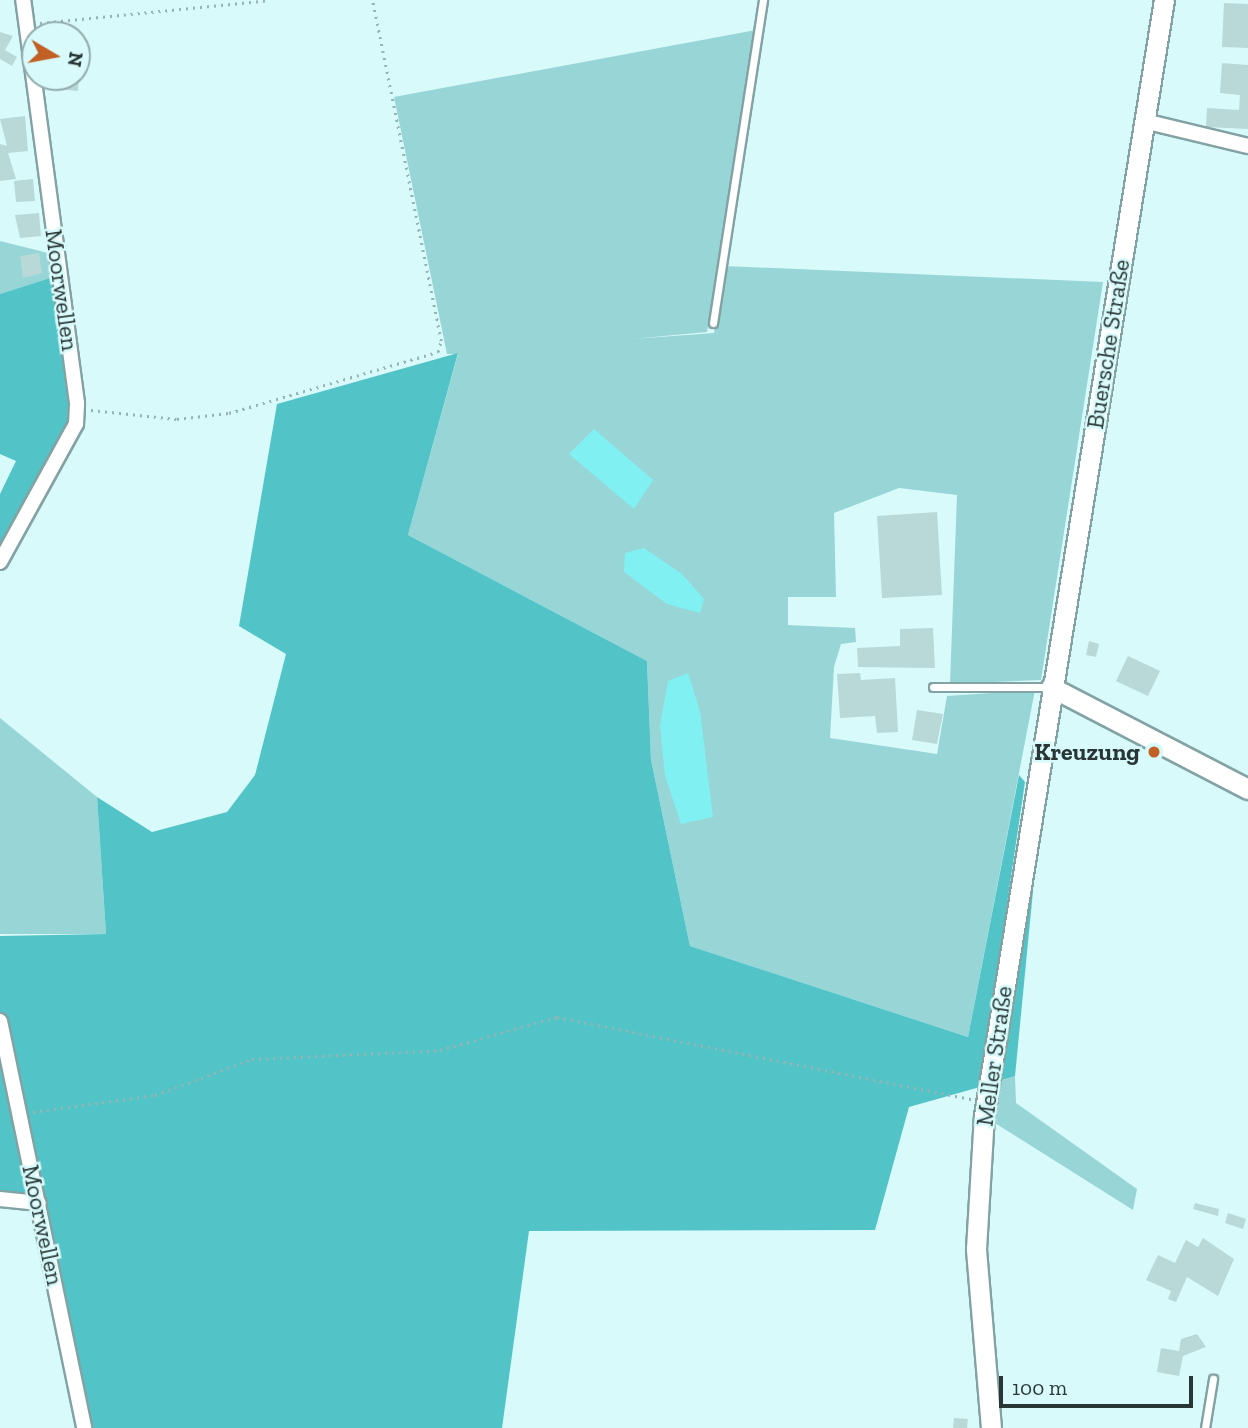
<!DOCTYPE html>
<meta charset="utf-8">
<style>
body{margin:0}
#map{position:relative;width:1248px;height:1428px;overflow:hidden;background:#d8fafa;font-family:"Zilla Slab",serif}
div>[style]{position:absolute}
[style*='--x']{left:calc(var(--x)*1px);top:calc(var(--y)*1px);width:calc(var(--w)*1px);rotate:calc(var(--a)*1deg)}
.green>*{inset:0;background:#97d5d6}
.forest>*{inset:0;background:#52c4c7}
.water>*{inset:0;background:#81f0f3}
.building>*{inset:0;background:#b9d9d9}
.path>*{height:2.5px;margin-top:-1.25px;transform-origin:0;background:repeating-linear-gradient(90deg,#98b3b3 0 2px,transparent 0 7px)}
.roads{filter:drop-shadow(2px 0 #83a2a3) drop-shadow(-2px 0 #83a2a3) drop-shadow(0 2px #83a2a3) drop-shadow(0 -2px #83a2a3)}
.lane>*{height:7px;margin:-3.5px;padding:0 3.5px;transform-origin:3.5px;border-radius:3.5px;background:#fff}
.street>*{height:14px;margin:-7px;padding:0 7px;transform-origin:7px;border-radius:7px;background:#fff}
.secondary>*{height:19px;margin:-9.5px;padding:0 9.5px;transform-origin:9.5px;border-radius:9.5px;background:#fff}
.dots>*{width:19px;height:19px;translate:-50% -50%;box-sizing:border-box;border:4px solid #d8fafa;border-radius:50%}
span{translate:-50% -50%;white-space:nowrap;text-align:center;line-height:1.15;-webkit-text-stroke:5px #d8fafa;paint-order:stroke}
.street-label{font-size:24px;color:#293636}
.poi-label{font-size:24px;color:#293636;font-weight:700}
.right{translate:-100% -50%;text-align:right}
.north{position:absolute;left:21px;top:21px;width:70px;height:70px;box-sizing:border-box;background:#d8fafa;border:2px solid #92acac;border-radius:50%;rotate:100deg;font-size:19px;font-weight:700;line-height:28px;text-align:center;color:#293636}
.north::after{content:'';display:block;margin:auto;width:24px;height:32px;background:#c25f25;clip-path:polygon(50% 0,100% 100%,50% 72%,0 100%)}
.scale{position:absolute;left:999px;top:1376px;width:194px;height:32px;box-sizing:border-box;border:4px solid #293636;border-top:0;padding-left:9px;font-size:21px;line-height:24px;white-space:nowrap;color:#293636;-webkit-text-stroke:5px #d8fafa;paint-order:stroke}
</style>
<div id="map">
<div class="green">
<i style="clip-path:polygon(756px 30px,707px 332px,632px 339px,714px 333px,724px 266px,1103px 282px,1041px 680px,950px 684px,957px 495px,899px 488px,834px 513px,836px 597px,788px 597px,788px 625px,855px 628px,856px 642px,841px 644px,834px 667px,830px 738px,937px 754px,947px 696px,1035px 690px,968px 1037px,690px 946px,651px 760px,647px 661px,408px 535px,458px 354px,447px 354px,394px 97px)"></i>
<i style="clip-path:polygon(0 241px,52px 254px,56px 276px,0 294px)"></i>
<i style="clip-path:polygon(0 718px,97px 797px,106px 934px,0 934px)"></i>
<i style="clip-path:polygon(1015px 1076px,1016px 1103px,1137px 1189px,1133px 1210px,990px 1120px,995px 1082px)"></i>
</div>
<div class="forest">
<i style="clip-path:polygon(56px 276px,70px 423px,0 556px,0 494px,16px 461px,0 454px,0 294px)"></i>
<i style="clip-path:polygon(458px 353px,408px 535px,647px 661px,651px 760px,690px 946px,968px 1037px,1019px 775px,1025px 782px,980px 1087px,909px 1107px,875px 1230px,529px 1231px,502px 1428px,90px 1428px,40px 1201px,0 1196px,0 936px,106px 934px,97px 797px,152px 832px,227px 812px,255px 775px,286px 654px,239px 626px,277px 404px)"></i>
<i style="clip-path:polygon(1027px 890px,1033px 891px,1015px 1076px,995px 1082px)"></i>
</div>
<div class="water">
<i style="clip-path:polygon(594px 429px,653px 480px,634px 509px,569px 454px)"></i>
<i style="clip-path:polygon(644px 548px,682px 574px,704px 599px,700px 613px,667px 604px,624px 572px,625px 553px)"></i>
<i style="clip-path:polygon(688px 673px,700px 711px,713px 817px,681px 824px,665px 776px,660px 725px,668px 681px)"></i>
</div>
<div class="building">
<i style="clip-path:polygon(1224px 3px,1248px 4px,1248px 48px,1222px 47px)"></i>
<i style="clip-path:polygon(0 32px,13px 36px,5px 50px,17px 57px,12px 66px,0 59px)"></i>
<i style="clip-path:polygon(89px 49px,90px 61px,80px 62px,79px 51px)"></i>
<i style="clip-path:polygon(1222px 63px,1248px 65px,1248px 129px,1206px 127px,1207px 108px,1239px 110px,1240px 95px,1220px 93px)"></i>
<i style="clip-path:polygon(44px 77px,79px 77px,78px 91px,43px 88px)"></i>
<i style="clip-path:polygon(25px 116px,28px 151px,8px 153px,16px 179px,0 181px,0 144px,7px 146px,0 119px)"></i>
<i style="clip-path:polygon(33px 179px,35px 201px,16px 202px,14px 181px)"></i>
<i style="clip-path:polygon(39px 213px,41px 236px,20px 238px,15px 215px)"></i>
<i style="clip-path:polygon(39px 253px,42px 273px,23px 278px,20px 256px)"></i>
<i style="clip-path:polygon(937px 512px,942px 595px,882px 598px,877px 516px)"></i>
<i style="clip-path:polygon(933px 628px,935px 668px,858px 667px,857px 648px,900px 646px,900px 629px)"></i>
<i style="clip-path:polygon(1089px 641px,1099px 644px,1096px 657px,1086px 655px)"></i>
<i style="clip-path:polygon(1128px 656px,1160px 671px,1148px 696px,1116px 681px)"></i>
<i style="clip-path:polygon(860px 673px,861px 680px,895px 678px,898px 732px,877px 733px,875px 716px,840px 718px,837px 674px)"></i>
<i style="clip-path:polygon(917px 710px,943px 714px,937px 744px,912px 740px)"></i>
<i style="clip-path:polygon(1195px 1203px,1219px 1209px,1218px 1216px,1193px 1209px)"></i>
<i style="clip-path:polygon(1228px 1213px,1246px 1219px,1243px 1229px,1225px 1223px)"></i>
<i style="clip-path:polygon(1203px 1238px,1234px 1259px,1218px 1296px,1187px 1277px,1176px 1302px,1168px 1299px,1171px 1291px,1146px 1280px,1158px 1255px,1175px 1263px,1186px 1240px,1198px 1247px)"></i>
<i style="clip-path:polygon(1197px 1334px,1206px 1347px,1183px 1356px,1179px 1376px,1157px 1372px,1161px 1348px,1179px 1351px,1181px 1339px)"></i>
<i style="clip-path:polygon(954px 1418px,968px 1419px,967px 1428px,953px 1428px)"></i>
</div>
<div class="path">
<i style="--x:40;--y:23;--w:231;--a:-5.7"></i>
<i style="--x:91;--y:410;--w:86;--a:6"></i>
<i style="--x:177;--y:419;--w:52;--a:-6.6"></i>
<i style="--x:229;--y:413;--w:218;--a:-16.3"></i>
<i style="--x:438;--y:352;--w:11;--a:-75"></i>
<i style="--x:441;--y:341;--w:348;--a:-101.4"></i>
<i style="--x:33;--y:1112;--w:123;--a:-7.9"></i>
<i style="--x:155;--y:1095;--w:103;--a:-20.4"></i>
<i style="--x:252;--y:1059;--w:188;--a:-2.7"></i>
<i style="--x:440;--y:1050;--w:122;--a:-15.8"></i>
<i style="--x:557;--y:1017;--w:423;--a:11.2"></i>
</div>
<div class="roads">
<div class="lane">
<i style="--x:713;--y:323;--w:327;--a:-81.2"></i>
<i style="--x:933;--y:687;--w:118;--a:0"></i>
<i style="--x:1205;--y:1428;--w:50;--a:-80.7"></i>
</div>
<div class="street">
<i style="--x:1144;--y:121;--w:107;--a:13.5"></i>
<i style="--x:0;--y:562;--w:158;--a:-61.2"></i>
<i style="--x:76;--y:424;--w:21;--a:-87"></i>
<i style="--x:77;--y:403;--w:407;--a:-97.6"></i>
<i style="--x:0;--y:1021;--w:416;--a:78.3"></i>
<i style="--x:0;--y:1199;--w:39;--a:6"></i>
</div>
<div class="secondary">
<i style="--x:1051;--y:687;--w:222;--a:27.4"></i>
<i style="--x:991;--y:1428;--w:180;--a:-94.8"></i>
<i style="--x:976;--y:1249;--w:133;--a:-86.6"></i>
<i style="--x:984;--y:1116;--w:1130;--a:-80.84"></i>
</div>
</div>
<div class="dots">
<i style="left:1154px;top:752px;background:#c25f25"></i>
</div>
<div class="street-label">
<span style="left:62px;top:290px;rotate:82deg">Moorwellen</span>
<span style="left:1108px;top:344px;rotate:-81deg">Buersche Straße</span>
<span style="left:994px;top:1056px;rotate:-82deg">Meller Straße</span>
<span style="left:43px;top:1225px;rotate:78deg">Moorwellen</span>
</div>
<div class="poi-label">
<span class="right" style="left:1140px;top:752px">Kreuzung</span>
</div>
<div class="north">N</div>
<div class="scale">100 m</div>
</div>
